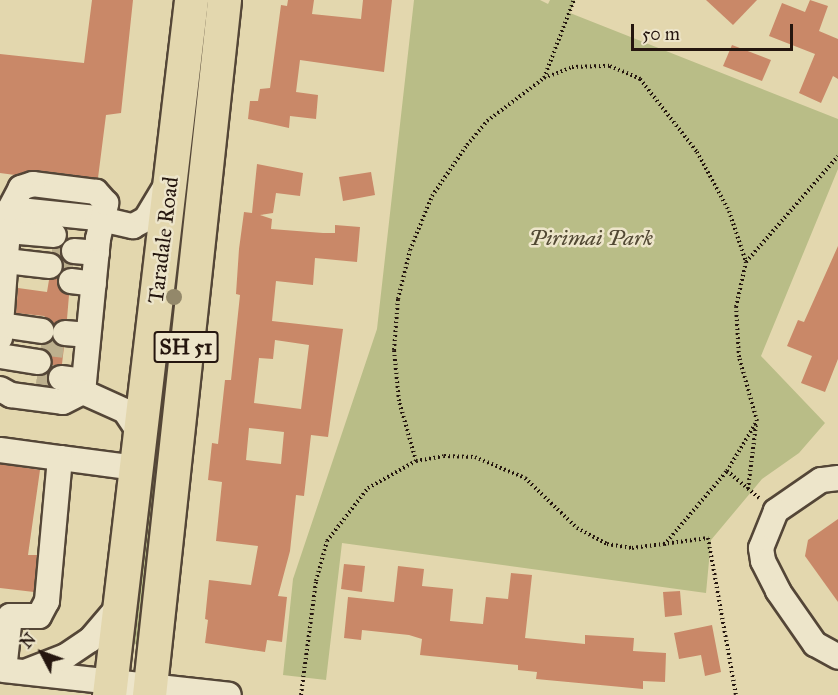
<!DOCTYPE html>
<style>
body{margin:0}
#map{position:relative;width:838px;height:695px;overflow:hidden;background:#e3d7ae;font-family:"IM FELL Great Primer",serif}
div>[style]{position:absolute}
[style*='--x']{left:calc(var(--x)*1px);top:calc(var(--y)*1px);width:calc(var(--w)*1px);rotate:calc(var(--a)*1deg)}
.green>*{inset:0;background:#b9bd87}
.building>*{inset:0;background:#c98868}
.minor-tunnel>*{height:24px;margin-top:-12px;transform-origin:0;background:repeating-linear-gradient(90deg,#bdb08e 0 24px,transparent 0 36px)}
.path>*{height:4px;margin-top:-2px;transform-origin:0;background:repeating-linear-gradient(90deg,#25160f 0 1.5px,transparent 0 4.5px)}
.roads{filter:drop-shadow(2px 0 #544637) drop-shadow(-2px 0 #544637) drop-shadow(0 2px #544637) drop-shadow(0 -2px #544637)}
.minor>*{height:24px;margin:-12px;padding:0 12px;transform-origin:12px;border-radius:12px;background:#ede5ca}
.highway>*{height:33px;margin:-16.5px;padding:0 16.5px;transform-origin:16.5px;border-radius:16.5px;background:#e3d7ae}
.trees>*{width:16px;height:16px;margin:-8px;border-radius:50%;background:#93886a}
span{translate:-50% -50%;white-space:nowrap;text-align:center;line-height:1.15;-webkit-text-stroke:5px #ede5ca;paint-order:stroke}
.shield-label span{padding:2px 4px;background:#ede5ca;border:2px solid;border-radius:4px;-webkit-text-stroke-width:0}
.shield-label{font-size:21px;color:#25160f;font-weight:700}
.park-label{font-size:22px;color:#514833;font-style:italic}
.street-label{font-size:22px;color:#25160f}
.north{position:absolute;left:12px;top:623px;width:60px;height:60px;-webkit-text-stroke:4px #ede5ca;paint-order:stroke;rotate:311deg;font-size:16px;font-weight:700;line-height:24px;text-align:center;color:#25160f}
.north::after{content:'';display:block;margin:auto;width:21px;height:27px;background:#25160f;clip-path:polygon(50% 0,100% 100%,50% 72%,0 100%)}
.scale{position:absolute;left:631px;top:24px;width:162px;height:27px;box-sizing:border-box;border:3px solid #25160f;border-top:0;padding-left:8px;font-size:18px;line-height:21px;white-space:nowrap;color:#25160f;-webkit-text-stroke:4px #ede5ca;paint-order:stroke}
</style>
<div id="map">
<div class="green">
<i style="clip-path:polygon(201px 0,211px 0,141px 645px,135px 644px,137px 572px)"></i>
<i style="clip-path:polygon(414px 0,540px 0,548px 4px,550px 0,575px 0,570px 13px,838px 119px,838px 169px,761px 356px,825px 423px,799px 453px,762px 479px,711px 540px,706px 593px,342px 543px,326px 680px,283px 675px,293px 579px,377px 329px)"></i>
</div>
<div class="building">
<i style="clip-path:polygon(92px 0,133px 0,121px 113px,106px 115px,98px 178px,35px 170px,15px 175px,0 173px,0 54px,84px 63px)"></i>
<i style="clip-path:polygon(288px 0,314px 0,312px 14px,361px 19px,363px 0,392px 0,384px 72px,300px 60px,296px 92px,318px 95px,316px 119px,290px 116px,289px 128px,248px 119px,250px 101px,258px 101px,260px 89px,270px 88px,281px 5px,287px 6px)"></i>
<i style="clip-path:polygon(706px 0,757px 0,733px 25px)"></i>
<i style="clip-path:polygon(810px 0,828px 6px,819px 31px,838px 39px,838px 79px,833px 76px,821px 103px,799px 93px,815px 54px,769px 36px,782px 3px,805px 12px)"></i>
<i style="clip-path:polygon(732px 45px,771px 60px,762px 81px,723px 66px)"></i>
<i style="clip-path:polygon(evenodd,257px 164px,303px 173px,300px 196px,276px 193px,273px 213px,260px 215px,272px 219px,271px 229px,323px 233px,335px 233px,335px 225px,360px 227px,357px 262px,315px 258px,313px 285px,276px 281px,272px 321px,343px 329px,328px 437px,311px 435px,304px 496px,296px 495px,290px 551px,278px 596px,287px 597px,282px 642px,267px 640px,265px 652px,205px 643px,208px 620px,205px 619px,209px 580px,251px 585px,258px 546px,216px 541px,222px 482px,208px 480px,212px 443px,218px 444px,225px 380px,231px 380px,240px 295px,236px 294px,239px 249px,244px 212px,252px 213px,257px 164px,275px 340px,309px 345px,301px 409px,254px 403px,259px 358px,273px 359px,275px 340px,257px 164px,249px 428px,284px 432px,281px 464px,246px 460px,249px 428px)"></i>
<i style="clip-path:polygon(371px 172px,375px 195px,343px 201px,339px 177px)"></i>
<i style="clip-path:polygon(838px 246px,838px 359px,825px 392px,801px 383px,812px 356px,787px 346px,798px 320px,804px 322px)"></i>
<i style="clip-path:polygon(61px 248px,61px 258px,73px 267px,64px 269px,63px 260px,52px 252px)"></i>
<i style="clip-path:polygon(57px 278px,58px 287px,69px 295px,67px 319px,54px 324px,44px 316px,16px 313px,18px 288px,47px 292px,49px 280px)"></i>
<i style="clip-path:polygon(53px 340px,64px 347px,62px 364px,52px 368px,52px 356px,41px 348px)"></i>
<i style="clip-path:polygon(48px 372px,48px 384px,37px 383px,37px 376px)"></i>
<i style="clip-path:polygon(0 464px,40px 470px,28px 555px,37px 555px,34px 592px,0 588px)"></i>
<i style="clip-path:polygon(838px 519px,838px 602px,805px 556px,808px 540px)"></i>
<i style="clip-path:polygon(344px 564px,365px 566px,362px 592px,341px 589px)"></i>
<i style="clip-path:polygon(398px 566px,424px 569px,422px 586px,453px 589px,450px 621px,483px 624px,486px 597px,508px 599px,511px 573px,532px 575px,525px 638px,585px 644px,585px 635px,634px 638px,633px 651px,666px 653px,665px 682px,643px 681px,643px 689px,536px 679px,537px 672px,518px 670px,518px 665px,420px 655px,422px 639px,409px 635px,362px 630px,361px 640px,344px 638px,348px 597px,394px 602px)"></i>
<i style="clip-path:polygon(680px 591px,682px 615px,665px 617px,663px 592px)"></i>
<i style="clip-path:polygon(712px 625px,721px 672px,705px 676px,701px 655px,679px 659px,674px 633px)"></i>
</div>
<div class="minor-tunnel">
<i style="--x:52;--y:248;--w:22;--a:8"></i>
<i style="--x:50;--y:266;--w:23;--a:7"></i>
<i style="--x:41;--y:343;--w:23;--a:7"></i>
<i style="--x:37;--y:375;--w:24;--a:7"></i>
</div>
<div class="path">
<i style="--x:544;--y:78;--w:84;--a:-69"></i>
<i style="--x:416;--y:461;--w:62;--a:-105.8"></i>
<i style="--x:399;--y:401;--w:51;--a:-95.6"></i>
<i style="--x:394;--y:350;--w:51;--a:-85.5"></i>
<i style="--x:398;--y:299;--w:50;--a:-76.2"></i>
<i style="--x:410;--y:250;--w:58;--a:-67.8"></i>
<i style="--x:432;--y:196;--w:62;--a:-55.5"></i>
<i style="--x:467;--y:145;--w:31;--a:-50"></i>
<i style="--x:487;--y:121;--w:71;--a:-37"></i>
<i style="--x:544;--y:78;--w:30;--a:-21"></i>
<i style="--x:572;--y:67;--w:38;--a:-2"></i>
<i style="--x:610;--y:66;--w:33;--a:23"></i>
<i style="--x:640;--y:79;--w:93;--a:52"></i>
<i style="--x:697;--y:152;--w:67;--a:61.5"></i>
<i style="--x:729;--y:211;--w:54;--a:71.6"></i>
<i style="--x:748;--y:489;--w:64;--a:-82.9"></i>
<i style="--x:759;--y:498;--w:42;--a:-139.8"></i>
<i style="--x:727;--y:471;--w:58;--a:-59"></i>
<i style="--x:757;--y:421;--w:66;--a:-105.7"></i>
<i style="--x:739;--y:357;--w:50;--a:-93.4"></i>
<i style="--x:736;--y:307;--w:46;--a:-77.5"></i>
<i style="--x:746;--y:262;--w:140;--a:-49"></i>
<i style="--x:664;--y:545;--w:97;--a:-49.6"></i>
<i style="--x:301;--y:695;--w:115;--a:-82.5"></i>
<i style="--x:316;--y:581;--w:41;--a:-74.6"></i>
<i style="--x:327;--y:541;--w:67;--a:-52.3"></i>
<i style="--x:368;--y:488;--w:55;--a:-29.4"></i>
<i style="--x:416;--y:461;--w:28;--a:-10"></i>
<i style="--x:444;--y:456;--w:31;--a:2"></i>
<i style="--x:475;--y:457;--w:54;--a:22.8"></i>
<i style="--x:525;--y:478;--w:72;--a:43.9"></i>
<i style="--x:577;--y:528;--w:34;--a:28"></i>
<i style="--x:607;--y:544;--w:25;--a:9"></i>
<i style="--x:632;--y:548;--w:77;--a:-7.5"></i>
<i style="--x:708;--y:538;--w:159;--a:79.9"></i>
</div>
<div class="roads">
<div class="minor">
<i style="--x:8;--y:231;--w:46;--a:5"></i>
<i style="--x:74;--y:251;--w:23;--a:5"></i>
<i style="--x:0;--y:254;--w:6;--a:9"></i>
<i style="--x:6;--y:255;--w:83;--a:94.1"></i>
<i style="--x:6;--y:255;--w:46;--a:-85"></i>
<i style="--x:10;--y:209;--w:87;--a:5.9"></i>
<i style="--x:97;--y:218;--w:37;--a:13"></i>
<i style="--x:133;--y:226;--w:15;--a:-28"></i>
<i style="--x:146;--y:219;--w:37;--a:-59"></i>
<i style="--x:6;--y:261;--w:44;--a:6.5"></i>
<i style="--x:71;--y:281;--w:23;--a:7"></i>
<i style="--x:1;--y:325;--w:41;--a:8.3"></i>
<i style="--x:65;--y:333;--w:23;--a:5"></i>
<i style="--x:0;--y:356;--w:39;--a:9"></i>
<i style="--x:61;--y:378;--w:23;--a:7"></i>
<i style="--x:0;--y:389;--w:13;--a:29"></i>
<i style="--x:11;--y:395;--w:52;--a:7.7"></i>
<i style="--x:63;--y:402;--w:22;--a:-27"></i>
<i style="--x:83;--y:392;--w:154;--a:-84.4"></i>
<i style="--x:98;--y:239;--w:37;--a:-77"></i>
<i style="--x:106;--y:203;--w:15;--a:-132"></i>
<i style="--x:96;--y:192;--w:64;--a:-172.8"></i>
<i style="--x:33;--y:184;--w:13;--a:162"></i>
<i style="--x:21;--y:188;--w:24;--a:118"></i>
<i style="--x:83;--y:392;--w:46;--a:24.3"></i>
<i style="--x:125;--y:411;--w:22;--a:56"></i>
<i style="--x:137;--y:429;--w:12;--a:81"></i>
<i style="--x:0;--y:450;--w:61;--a:7.6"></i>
<i style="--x:136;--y:468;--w:77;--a:-172.5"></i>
<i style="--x:60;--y:458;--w:144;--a:95.2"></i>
<i style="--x:47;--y:601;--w:17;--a:118"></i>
<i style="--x:39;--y:616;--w:29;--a:180"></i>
<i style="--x:10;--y:616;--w:54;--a:96.3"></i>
<i style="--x:4;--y:670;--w:226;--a:6.3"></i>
<i style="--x:838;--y:478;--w:17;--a:173"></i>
<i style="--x:821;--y:480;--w:55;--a:145.4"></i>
<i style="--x:776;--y:511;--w:40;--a:112"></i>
<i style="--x:761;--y:548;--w:13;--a:81"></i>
<i style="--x:763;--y:561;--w:34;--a:63"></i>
<i style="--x:778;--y:591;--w:65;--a:55.1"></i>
<i style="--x:815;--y:644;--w:26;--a:29"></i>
<i style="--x:25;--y:672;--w:44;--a:-21.3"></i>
<i style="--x:66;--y:656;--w:29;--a:-34"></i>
<i style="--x:90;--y:640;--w:45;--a:-49.5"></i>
</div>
<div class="highway">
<i style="--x:109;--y:695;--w:700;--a:-83.27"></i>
<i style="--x:149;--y:695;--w:699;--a:-83.84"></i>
</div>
</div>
<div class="trees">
<i style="left:174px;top:297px"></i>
</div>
<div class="shield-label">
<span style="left:186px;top:347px">SH 51</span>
</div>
<div class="park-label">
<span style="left:591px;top:238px">Pirimai Park</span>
</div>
<div class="street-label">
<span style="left:163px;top:240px;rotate:-83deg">Taradale Road</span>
</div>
<div class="north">N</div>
<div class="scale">50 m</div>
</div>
